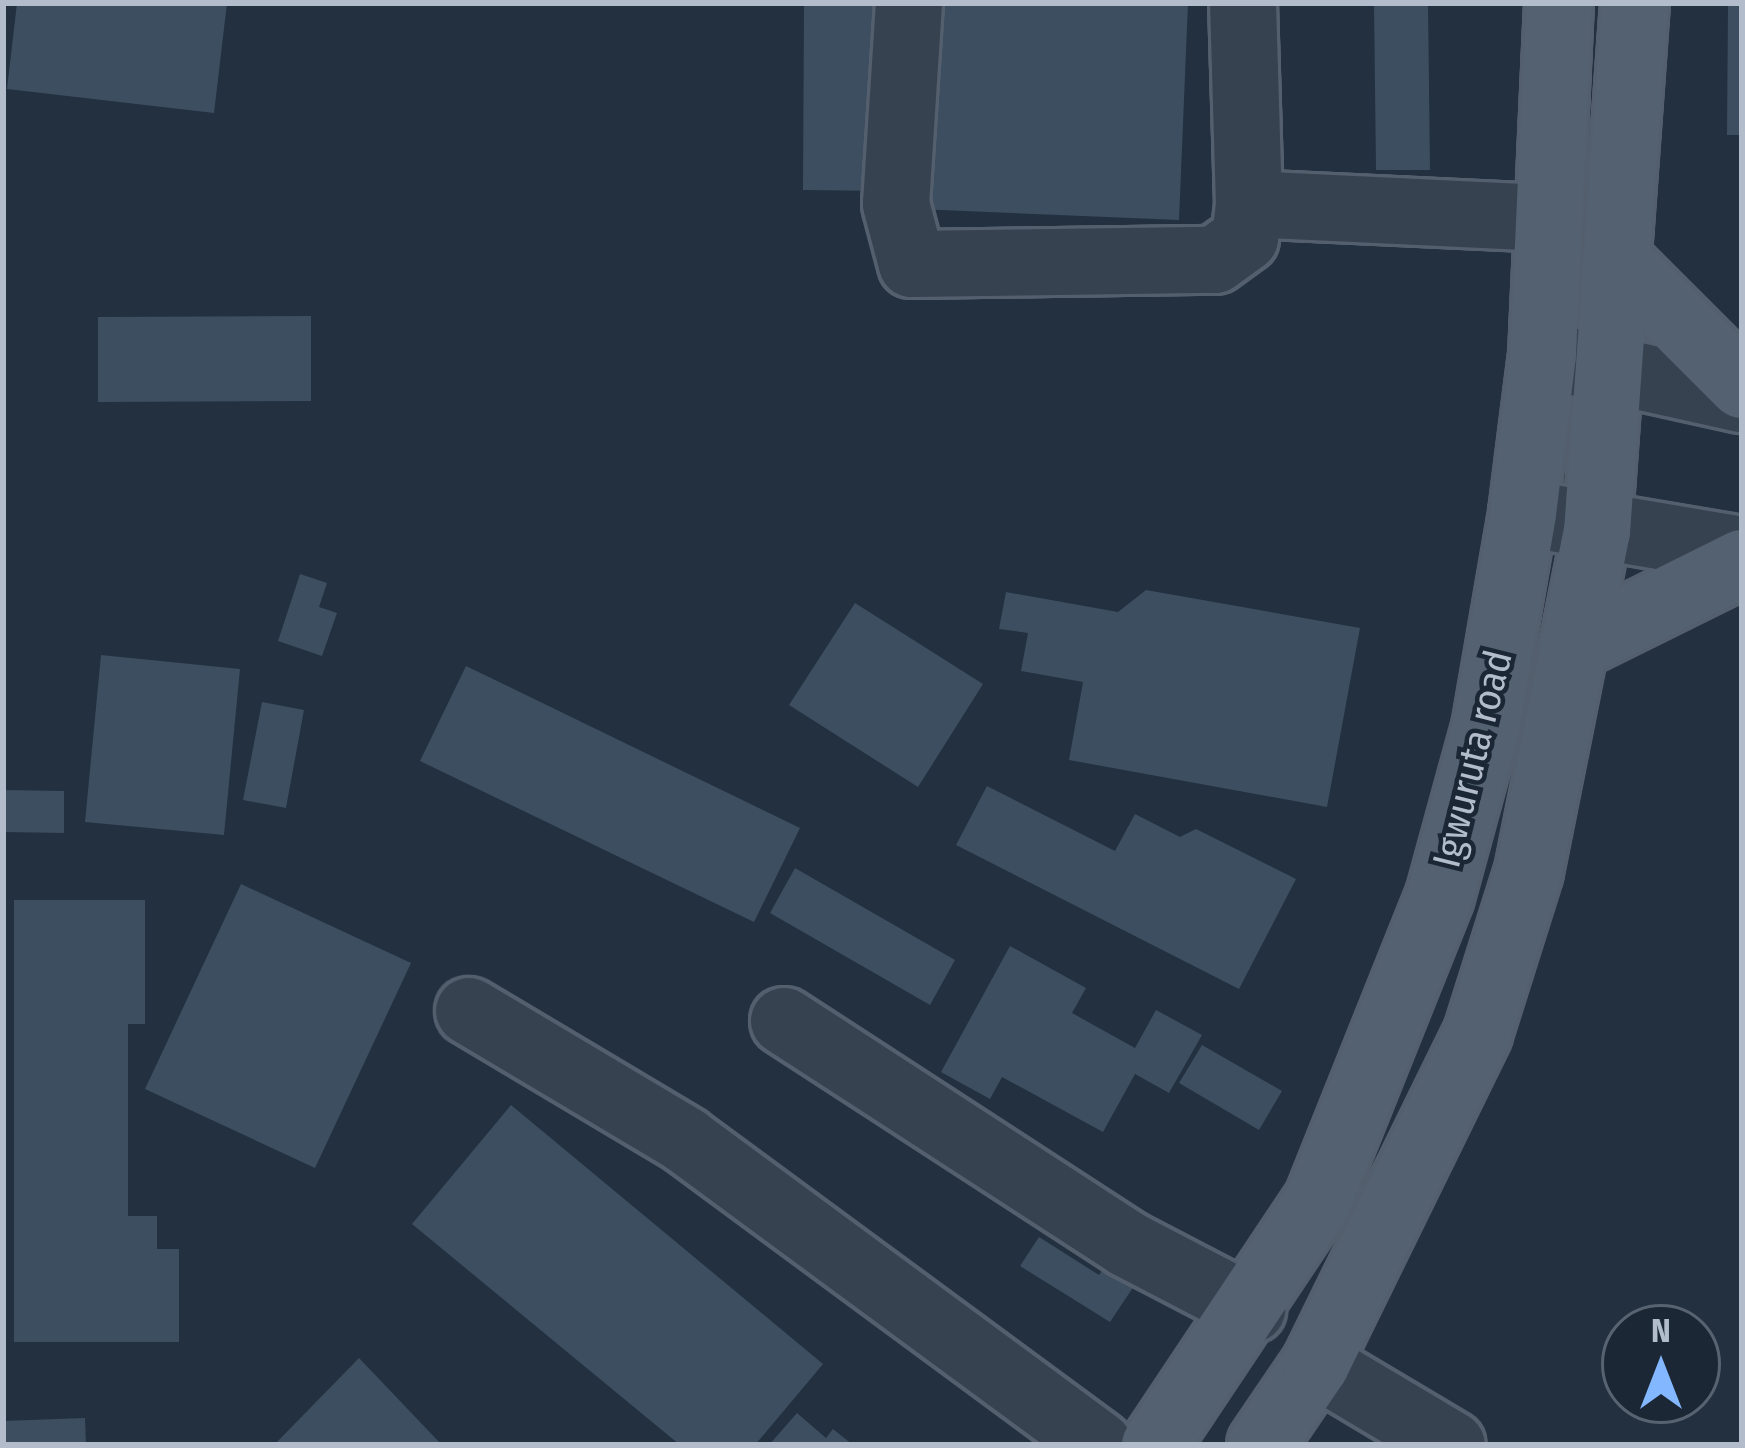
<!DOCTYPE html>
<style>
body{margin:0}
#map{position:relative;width:1745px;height:1448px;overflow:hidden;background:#223040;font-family:"Fira Sans Condensed",sans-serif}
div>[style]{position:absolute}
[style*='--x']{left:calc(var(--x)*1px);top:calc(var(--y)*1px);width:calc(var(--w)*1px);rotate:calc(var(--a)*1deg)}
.building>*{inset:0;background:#3d4e60}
.roads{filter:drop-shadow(3px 0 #545f6e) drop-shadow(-3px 0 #545f6e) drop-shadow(0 3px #545f6e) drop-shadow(0 -3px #545f6e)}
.minor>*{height:66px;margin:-33px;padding:0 33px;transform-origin:33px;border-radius:33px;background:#364250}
.major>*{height:66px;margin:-33px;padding:0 33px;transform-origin:33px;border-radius:33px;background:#546170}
span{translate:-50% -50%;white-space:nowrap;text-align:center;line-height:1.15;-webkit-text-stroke:9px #1b2735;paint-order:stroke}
.street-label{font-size:39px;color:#b2bccb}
.frame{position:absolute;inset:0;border:6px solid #b2bccb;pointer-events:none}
.north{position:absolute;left:1601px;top:1304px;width:120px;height:120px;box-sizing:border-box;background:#1b2735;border:3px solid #576371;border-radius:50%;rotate:0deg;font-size:33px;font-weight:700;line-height:48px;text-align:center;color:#b2bccb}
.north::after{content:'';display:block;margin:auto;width:42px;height:54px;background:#83b7ff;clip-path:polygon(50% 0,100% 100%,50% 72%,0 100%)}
</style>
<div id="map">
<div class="building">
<i style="clip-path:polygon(17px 3px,227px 3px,214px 113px,7px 89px)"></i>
<i style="clip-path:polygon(804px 3px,890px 3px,889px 191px,803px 190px)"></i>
<i style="clip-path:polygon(926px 3px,1188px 3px,1179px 220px,917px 209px)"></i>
<i style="clip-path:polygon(1374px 3px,1428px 3px,1430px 170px,1376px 170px)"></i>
<i style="clip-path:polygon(1728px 3px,1742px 3px,1742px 135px,1727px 135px)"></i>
<i style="clip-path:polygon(311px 316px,311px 401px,98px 402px,98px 317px)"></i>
<i style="clip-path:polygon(300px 574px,327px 583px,319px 607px,337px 613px,322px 656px,278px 641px)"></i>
<i style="clip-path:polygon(1146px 590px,1360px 628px,1327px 807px,1069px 760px,1083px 682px,1021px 671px,1028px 633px,999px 629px,1006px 592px,1118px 612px)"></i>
<i style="clip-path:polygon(855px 603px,983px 684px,918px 787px,789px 705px)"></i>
<i style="clip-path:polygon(101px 655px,240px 669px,224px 835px,85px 822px)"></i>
<i style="clip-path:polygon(466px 666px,800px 828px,754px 922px,420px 761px)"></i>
<i style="clip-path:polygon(262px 702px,304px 710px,286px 808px,243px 800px)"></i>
<i style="clip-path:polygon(987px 786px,1115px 851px,1135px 814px,1180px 837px,1196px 829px,1296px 879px,1239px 989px,956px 845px)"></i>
<i style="clip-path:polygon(3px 790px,64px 791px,64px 833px,3px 832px)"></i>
<i style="clip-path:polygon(795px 868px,955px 960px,930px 1005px,770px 913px)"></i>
<i style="clip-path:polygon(241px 884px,411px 963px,315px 1168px,145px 1089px)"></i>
<i style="clip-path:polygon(14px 900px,145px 900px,145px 1024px,128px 1024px,128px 1216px,157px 1216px,157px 1249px,179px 1249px,179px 1342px,14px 1342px)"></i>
<i style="clip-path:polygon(1010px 946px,1086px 988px,1072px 1013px,1135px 1048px,1156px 1010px,1202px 1035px,1169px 1093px,1135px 1074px,1103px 1132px,1002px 1077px,990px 1099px,941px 1072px)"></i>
<i style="clip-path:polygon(1202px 1045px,1282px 1091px,1259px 1130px,1179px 1083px)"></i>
<i style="clip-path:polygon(511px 1105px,823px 1364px,755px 1445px,680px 1445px,412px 1224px)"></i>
<i style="clip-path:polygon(1039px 1237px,1099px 1275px,1114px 1252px,1144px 1271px,1110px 1322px,1020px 1266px)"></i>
<i style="clip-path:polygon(359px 1358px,442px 1445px,274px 1445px)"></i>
<i style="clip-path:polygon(797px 1413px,826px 1438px,833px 1429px,853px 1445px,769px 1445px)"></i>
<i style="clip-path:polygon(85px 1418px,86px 1445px,3px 1445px,3px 1421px)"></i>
</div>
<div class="roads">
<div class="minor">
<i style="--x:909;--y:3;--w:201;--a:93.7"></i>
<i style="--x:896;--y:204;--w:62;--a:75.1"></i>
<i style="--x:912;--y:264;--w:303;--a:-0.8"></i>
<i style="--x:1215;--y:260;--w:37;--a:-36"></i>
<i style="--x:1245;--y:238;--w:34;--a:-83"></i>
<i style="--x:1243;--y:3;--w:201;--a:88.3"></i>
<i style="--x:1249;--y:204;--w:298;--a:2.7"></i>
<i style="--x:1552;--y:357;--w:195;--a:12.5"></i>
<i style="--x:1523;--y:513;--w:222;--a:9.6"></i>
<i style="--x:469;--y:1011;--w:252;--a:30.8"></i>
<i style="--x:685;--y:1140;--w:514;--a:36.38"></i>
<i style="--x:784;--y:1021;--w:411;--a:33"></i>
<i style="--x:1129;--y:1245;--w:139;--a:27.5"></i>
<i style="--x:1316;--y:1364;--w:158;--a:30.8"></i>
</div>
<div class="major">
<i style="--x:1619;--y:262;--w:174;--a:45"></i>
<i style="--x:1583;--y:642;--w:178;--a:-26.4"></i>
<i style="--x:1155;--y:1445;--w:293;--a:-56.3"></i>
<i style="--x:1318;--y:1201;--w:328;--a:-68.2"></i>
<i style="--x:1440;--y:896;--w:174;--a:-74.7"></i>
<i style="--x:1486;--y:728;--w:218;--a:-80.2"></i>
<i style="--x:1523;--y:513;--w:159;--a:-82.8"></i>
<i style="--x:1543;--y:355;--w:352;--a:-87.4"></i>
<i style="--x:1261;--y:1445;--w:98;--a:-55.8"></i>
<i style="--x:1316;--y:1364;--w:369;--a:-63.9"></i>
<i style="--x:1478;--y:1033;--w:170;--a:-72.5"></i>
<i style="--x:1529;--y:871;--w:346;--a:-78.7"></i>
<i style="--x:1597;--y:532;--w:530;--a:-85.89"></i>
</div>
</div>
<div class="street-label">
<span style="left:1473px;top:759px;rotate:-76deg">Igwuruta road</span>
</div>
<div class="frame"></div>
<div class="north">N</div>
</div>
